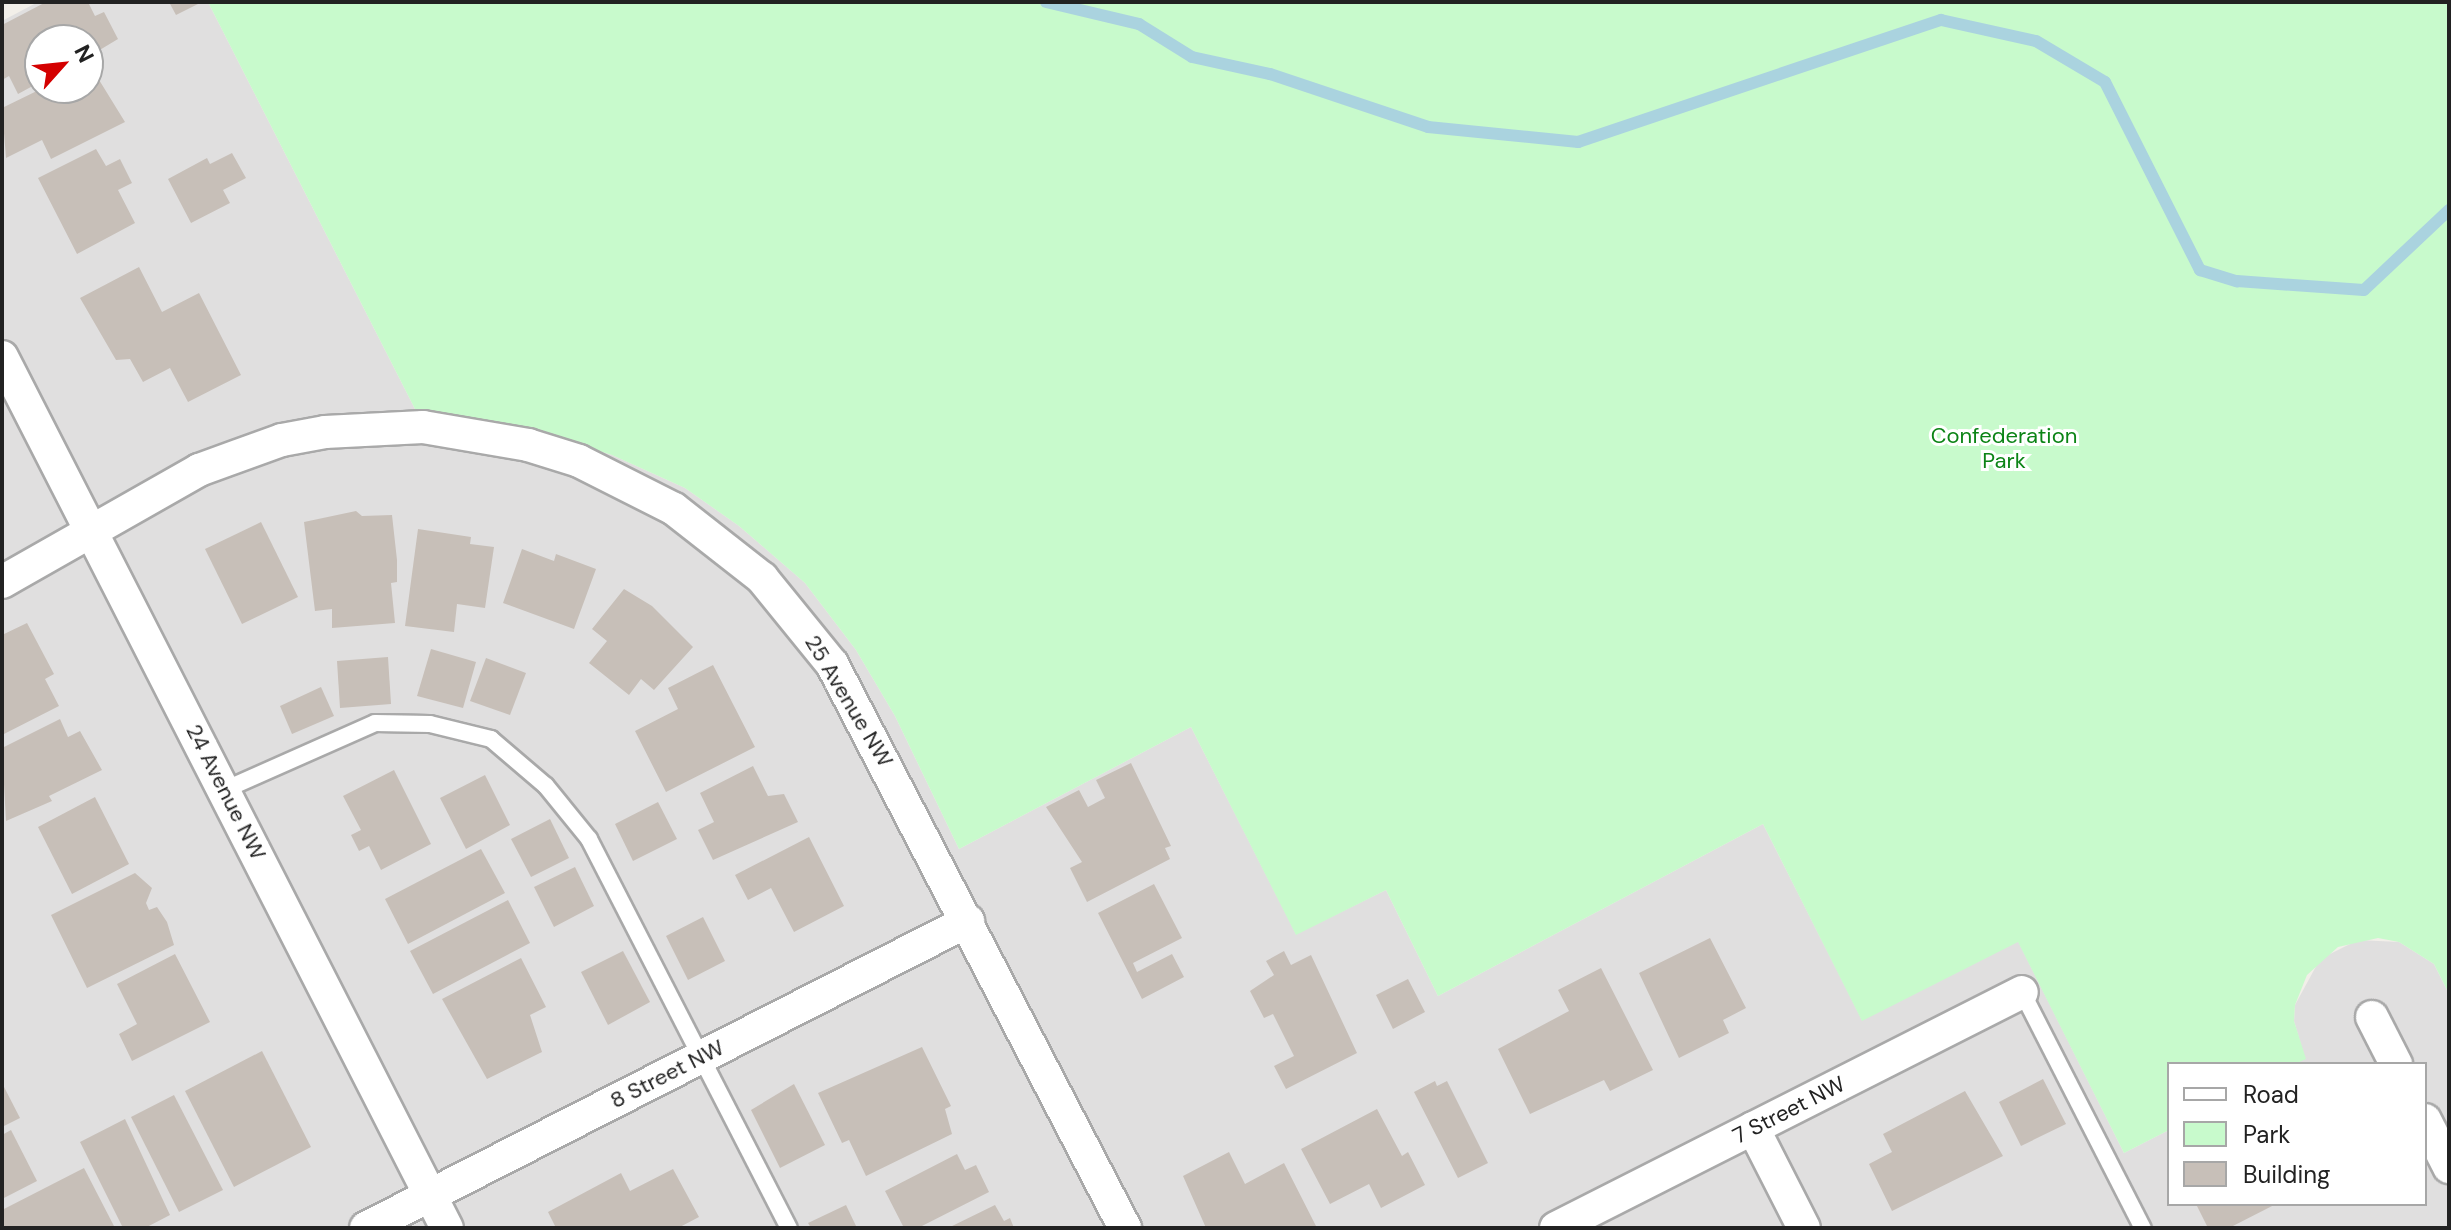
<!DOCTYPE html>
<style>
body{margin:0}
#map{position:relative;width:2451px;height:1230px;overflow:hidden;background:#f2efe9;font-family:"DM Sans",sans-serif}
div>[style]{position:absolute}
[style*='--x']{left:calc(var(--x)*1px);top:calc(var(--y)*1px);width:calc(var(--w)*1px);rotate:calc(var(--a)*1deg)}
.residential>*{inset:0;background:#e0dfdf}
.park>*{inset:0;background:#c8facc}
.stream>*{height:12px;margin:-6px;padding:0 6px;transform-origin:6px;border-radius:6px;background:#aad3df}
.building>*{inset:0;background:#c7bfb8}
.roads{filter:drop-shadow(2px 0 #a9a9a9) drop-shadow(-2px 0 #a9a9a9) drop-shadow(0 2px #a9a9a9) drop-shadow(0 -2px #a9a9a9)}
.service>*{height:16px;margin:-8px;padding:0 8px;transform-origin:8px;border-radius:8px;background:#fff}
.minor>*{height:32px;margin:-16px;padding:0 16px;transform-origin:16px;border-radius:16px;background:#fff}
span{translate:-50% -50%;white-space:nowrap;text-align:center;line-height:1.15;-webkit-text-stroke:6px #fff;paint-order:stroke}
.park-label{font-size:22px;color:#0c8416}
.street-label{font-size:22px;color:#222}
.frame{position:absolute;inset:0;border:4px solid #222;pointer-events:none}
.legend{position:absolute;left:2167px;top:1062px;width:260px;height:144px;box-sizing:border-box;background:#fff;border:2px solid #a7a7a7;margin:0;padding:10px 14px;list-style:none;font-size:24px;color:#222}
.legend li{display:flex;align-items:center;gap:16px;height:40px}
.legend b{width:40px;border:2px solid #a7a7a7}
.north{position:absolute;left:24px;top:24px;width:80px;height:80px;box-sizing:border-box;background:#fff;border:2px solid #a7a7a7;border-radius:50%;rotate:63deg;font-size:22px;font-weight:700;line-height:32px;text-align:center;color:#222}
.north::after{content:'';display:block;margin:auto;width:28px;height:36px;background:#d40000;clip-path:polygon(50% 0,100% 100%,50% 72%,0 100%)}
</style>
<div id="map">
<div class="residential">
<i style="clip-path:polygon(evenodd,38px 2px,208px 2px,415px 409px,515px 425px,612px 455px,685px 488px,739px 526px,805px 583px,856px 650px,895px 716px,959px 849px,1191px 727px,1296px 934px,1386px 890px,1438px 996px,1763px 824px,1862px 1020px,2018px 941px,2124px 1153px,2169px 1130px,2169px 1204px,2425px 1204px,2425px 1064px,2295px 1064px,2305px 1058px,2294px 1021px,2295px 1005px,2320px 959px,2358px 940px,2399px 942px,2434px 964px,2449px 994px,2449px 1228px,2px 1228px,2px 21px,38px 2px,40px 40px,88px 40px,88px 88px,40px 88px,40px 40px)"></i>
</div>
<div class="park">
<i style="clip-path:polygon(208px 2px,2449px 2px,2449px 994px,2434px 964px,2399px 942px,2378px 938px,2338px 947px,2307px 975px,2295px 1005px,2294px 1021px,2306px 1059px,2295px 1064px,2169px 1064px,2169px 1130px,2124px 1153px,2018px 942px,1862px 1021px,1763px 824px,1438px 996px,1386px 890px,1296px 935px,1191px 727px,959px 849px,895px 716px,856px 650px,805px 583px,739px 526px,685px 488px,612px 455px,515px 425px,415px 409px)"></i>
</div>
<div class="stream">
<i style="--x:1046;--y:2;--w:96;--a:13.3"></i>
<i style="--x:1139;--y:24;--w:62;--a:31.9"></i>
<i style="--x:1192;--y:57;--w:80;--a:12.3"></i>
<i style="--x:1270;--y:74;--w:167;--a:18.5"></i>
<i style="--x:1428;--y:127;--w:151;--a:5.7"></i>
<i style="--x:1578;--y:142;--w:383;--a:-18.6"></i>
<i style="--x:1941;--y:20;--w:97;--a:12.5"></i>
<i style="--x:2036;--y:41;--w:80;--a:30.7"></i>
<i style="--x:2105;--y:82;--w:211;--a:63.2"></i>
<i style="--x:2200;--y:270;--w:39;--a:17"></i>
<i style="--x:2237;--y:281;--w:127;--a:4.1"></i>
<i style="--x:2364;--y:290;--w:117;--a:-43.3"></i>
</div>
<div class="building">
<i style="clip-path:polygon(46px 2px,88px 2px,95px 16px,104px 12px,118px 39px,88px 57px,88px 40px,40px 40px,40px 82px,18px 94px,9px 76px,2px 80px,2px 25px)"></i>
<i style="clip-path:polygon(169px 2px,202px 2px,176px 15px)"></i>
<i style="clip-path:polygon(88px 62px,125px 122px,51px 159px,42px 140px,6px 158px,2px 108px,43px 88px,88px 88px)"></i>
<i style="clip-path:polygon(96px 149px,106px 166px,120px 159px,132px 183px,118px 190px,135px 223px,77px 254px,38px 178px)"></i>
<i style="clip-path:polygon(232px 153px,246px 178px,223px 190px,230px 203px,191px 223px,168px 179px,207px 158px,210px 164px)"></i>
<i style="clip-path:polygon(139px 267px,162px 312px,199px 293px,241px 375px,188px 402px,170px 368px,143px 382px,130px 359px,116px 360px,80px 298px)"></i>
<i style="clip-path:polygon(356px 511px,362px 516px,392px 515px,397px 560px,397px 582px,391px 583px,395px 623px,332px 628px,332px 609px,315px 611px,304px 522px)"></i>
<i style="clip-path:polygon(261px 522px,298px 597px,242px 624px,205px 549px)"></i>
<i style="clip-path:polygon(418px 529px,471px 537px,470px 544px,494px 547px,485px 608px,457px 604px,454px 632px,405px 626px)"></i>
<i style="clip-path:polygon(522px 549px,554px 561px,556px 554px,596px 569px,574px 629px,503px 603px)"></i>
<i style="clip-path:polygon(624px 589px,652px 606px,693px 647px,654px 690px,641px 679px,629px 695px,589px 663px,607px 641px,592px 629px)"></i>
<i style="clip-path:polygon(27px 623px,54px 674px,45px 679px,59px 706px,2px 735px,2px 635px)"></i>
<i style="clip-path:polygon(431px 649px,476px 662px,463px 708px,417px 696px)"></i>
<i style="clip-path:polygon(388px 657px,391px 704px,340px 708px,337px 661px)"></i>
<i style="clip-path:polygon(486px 658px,526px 673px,510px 715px,470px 701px)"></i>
<i style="clip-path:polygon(713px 665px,755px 747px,666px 792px,635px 731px,678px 709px,668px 688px)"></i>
<i style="clip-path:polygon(321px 687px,334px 716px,292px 734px,280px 706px)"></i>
<i style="clip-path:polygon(60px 719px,68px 737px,80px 731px,102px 770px,49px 796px,52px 801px,6px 821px,2px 748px)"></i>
<i style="clip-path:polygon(1131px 763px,1171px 846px,1165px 848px,1170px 859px,1087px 902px,1070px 868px,1082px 862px,1046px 807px,1079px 790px,1088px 807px,1105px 798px,1096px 780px)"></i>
<i style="clip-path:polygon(753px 766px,768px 796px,784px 794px,798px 822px,713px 860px,698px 830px,714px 822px,700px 793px)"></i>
<i style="clip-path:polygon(394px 770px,431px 844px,381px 870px,369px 846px,359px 851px,351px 835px,361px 830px,343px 796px)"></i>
<i style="clip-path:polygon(485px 775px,510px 825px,466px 849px,440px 798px)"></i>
<i style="clip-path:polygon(95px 797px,129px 864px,72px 894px,38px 827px)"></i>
<i style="clip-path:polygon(658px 802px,677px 839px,633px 861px,615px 824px)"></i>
<i style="clip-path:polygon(550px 819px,569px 858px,531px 877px,511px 839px)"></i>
<i style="clip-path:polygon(809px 837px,844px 906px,794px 932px,771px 888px,748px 900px,735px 875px)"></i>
<i style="clip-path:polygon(481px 849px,505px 893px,408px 944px,385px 899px)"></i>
<i style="clip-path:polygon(575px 867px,594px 906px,554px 927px,534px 887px)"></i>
<i style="clip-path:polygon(135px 873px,152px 888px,146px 903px,149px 910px,157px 907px,167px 922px,174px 945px,87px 988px,51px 915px)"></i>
<i style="clip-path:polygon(1154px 884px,1182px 938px,1133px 963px,1137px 972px,1172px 954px,1184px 977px,1142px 999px,1098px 913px)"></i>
<i style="clip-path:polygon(508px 900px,530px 943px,433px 994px,410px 951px)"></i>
<i style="clip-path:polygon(703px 917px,725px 961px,688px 980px,666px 936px)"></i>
<i style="clip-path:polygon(1710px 938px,1746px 1008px,1723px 1020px,1729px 1033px,1679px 1058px,1639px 973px)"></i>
<i style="clip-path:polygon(623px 951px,650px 1002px,608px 1025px,581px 972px)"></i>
<i style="clip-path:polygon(1284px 951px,1291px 965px,1311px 955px,1357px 1053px,1286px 1089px,1274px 1066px,1294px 1056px,1273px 1014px,1264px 1018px,1250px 991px,1274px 975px,1266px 961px)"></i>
<i style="clip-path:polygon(175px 954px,210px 1022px,132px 1061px,119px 1034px,137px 1024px,117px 984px)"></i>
<i style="clip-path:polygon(521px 958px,546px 1007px,530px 1015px,542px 1052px,487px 1079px,442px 999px)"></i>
<i style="clip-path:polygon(1601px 968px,1653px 1070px,1610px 1091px,1604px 1080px,1530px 1114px,1498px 1049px,1569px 1011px,1558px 990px)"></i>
<i style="clip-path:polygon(1408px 979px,1425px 1012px,1393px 1029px,1376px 995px)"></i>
<i style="clip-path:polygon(922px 1047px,951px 1106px,945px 1109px,952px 1134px,866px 1176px,849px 1140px,842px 1143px,818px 1093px)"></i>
<i style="clip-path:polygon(262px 1051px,311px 1147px,234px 1187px,185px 1091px)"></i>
<i style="clip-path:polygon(2043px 1079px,2066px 1124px,2021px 1146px,1999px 1102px)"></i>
<i style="clip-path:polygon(1435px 1081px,1437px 1086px,1447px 1081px,1488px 1163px,1458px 1178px,1414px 1092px)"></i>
<i style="clip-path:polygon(2px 1083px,20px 1118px,2px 1127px)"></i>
<i style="clip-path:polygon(794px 1084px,825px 1145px,780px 1168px,751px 1110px)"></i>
<i style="clip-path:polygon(1965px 1091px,2003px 1156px,1892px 1211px,1869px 1164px,1892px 1152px,1883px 1134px)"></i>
<i style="clip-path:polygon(174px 1095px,223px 1190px,179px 1212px,131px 1117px)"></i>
<i style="clip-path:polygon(1377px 1109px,1402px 1156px,1408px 1152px,1425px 1185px,1381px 1208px,1369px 1184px,1330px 1204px,1301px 1149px)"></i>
<i style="clip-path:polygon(125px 1119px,170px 1215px,145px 1228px,123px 1228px,80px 1142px)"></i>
<i style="clip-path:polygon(11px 1130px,37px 1181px,2px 1199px,2px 1135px)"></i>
<i style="clip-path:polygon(1229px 1152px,1245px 1184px,1284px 1163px,1317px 1228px,1206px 1228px,1183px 1176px)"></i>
<i style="clip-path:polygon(957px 1154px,965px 1170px,976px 1165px,989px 1192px,918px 1228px,904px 1228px,885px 1191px)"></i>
<i style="clip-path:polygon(84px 1168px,115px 1228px,2px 1228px,2px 1210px)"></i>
<i style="clip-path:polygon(673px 1169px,699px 1217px,678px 1228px,556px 1228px,548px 1212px,621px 1173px,630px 1191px)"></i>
<i style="clip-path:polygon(2196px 1204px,2276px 1204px,2229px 1228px,2208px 1228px)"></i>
<i style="clip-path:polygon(846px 1205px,857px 1228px,811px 1228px,808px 1223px)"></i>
<i style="clip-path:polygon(995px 1205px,1004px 1221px,1010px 1218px,1014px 1228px,948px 1228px)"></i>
</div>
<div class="roads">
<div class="service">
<i style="--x:224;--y:790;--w:165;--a:-23.9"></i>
<i style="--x:375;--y:723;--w:55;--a:1"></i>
<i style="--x:430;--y:724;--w:63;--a:13.8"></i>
<i style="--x:491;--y:739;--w:72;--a:40.5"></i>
<i style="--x:546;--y:786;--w:68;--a:50.9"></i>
<i style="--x:589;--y:839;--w:437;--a:62.8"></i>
<i style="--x:2022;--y:992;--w:265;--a:62.9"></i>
</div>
<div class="minor">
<i style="--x:2;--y:357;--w:978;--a:62.94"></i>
<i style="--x:2;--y:582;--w:227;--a:-29.6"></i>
<i style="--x:199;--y:470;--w:88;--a:-19.9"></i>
<i style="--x:282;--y:440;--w:44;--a:-10.5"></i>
<i style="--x:325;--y:432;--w:98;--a:-2.9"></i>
<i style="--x:423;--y:427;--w:107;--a:9.7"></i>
<i style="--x:528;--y:445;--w:53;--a:17.4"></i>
<i style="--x:579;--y:461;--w:106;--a:26.8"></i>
<i style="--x:674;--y:509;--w:112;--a:38.1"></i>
<i style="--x:762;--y:578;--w:111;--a:50.9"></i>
<i style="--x:832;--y:664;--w:636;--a:62.55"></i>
<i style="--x:2372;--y:1017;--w:53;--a:62.9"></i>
<i style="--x:2425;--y:1120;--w:53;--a:62.9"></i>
<i style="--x:1753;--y:1128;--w:112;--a:63"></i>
<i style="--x:366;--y:1228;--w:676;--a:-27.02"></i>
<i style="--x:1556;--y:1228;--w:522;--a:-26.86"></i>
</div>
</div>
<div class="park-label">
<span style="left:2004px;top:448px">Confederation<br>Park</span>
</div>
<div class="street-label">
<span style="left:849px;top:701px;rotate:59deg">25 Avenue NW</span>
<span style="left:226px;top:792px;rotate:63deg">24 Avenue NW</span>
<span style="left:667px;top:1074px;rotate:-27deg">8 Street NW</span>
<span style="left:1789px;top:1110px;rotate:-27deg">7 Street NW</span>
</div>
<div class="frame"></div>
<ul class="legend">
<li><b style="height:10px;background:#fff"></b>Road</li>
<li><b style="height:22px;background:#c8facc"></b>Park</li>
<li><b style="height:22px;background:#c7bfb8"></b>Building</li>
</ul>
<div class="north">N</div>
</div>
